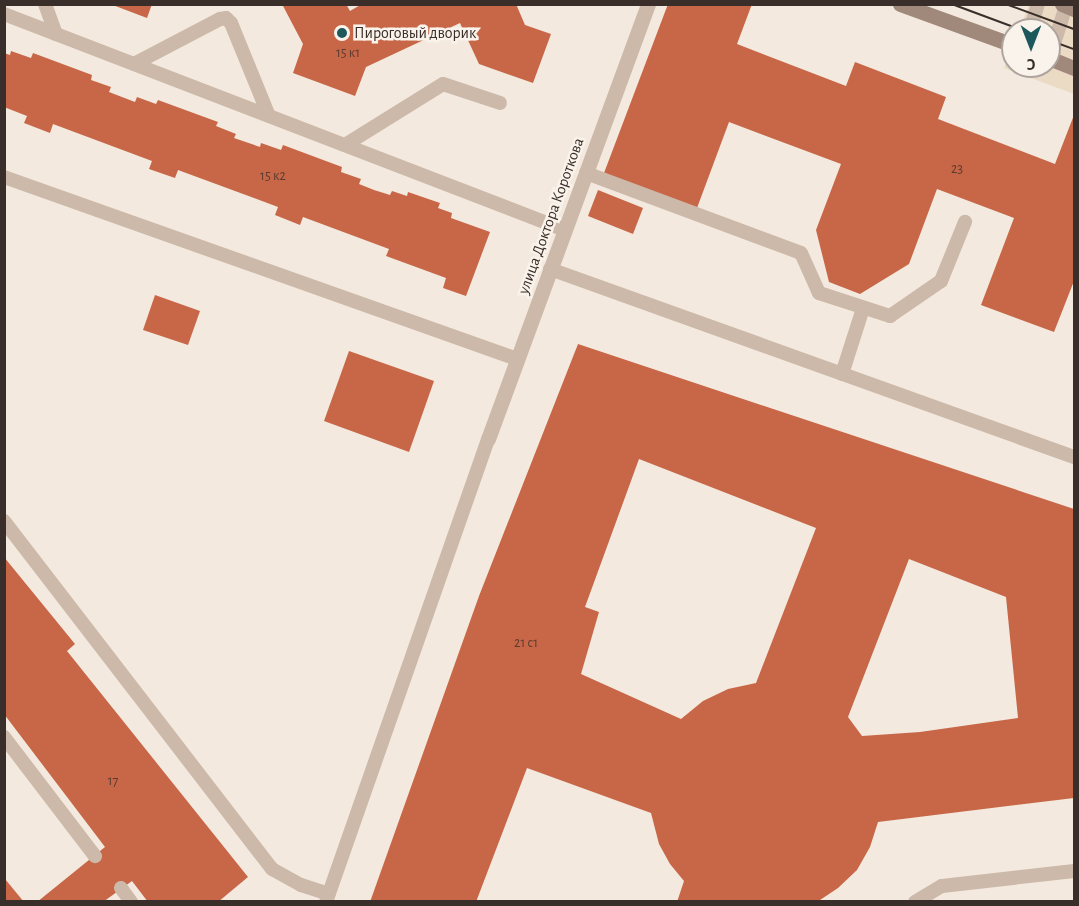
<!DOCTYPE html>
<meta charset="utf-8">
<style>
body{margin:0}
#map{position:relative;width:1079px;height:906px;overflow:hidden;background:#f3e9de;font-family:"Alegreya Sans",sans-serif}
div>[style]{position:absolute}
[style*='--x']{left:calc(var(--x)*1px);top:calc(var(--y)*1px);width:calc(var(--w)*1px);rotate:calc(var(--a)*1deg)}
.plaza>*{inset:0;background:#ebdbc5}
.building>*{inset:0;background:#c86747}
.lane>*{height:14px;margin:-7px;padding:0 7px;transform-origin:7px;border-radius:7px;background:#ccb9a9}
.street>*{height:15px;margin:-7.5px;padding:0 7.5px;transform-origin:7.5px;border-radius:7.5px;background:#ccb9a9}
.secondary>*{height:15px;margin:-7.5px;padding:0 7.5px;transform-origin:7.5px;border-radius:7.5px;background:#a0887b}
.tram>*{height:1.5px;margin:-0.75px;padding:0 0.75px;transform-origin:0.75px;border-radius:0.75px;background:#392e29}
.dots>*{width:16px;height:16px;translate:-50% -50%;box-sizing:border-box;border:3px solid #faf3eb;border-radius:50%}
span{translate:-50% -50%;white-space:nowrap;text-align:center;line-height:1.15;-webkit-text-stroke:5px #faf3eb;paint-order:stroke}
.number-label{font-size:14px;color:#5d3c30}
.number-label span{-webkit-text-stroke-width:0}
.poi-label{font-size:16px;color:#392e29}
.left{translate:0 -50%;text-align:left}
.street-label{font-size:16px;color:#392e29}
.frame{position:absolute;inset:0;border:6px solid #392e29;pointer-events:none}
.north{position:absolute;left:1001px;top:18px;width:60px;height:60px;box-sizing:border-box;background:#faf3eb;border:2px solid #ada49d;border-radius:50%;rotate:180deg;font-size:16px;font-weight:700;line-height:24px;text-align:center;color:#392e29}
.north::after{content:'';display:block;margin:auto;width:21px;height:27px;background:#1d585c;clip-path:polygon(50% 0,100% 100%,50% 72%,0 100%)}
</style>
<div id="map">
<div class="plaza">
<i style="clip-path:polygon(1029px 5px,1074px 5px,1074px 94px,1004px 68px,1013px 45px,1013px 66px,1049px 66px,1049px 30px,1019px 30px)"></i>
</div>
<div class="building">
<i style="clip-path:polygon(110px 4px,152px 4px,147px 18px)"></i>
<i style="clip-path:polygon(282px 4px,346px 4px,350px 11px,362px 4px,516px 4px,525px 25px,551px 34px,533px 83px,479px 64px,460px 23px,366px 67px,355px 96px,293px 73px,303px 44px)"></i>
<i style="clip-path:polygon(668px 4px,752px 4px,737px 44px,846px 86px,855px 62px,946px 97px,938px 119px,1055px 164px,1074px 115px,1074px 281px,1054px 332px,981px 305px,1014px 218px,937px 189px,909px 264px,860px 294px,829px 282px,816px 230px,841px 164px,729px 122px,697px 208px,604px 173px)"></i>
<i style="clip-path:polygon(11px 51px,31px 58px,33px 53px,92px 75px,91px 80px,111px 87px,109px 92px,135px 102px,137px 97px,156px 104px,158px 100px,218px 122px,216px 126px,236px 134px,234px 138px,260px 147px,261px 143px,281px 150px,283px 145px,342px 167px,341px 172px,361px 179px,359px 184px,374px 190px,390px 195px,392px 191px,407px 196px,408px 192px,440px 203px,438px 208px,452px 213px,451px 218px,490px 232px,466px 296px,443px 288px,446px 278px,386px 256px,389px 249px,303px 217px,300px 225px,275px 215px,278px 207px,178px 170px,175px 178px,149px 169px,152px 161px,53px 124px,50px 133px,24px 123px,27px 116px,4px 107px,4px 53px,10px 55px)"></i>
<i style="clip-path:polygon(598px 190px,643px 208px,633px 234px,588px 216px)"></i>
<i style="clip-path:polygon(155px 295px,200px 311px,188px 345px,143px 330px)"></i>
<i style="clip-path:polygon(evenodd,578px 344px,1074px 509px,1074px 798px,878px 822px,870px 847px,857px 870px,838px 888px,817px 902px,677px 902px,684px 881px,670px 864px,659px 844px,651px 813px,527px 768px,476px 902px,370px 902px,479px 596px,578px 344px,639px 459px,816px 528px,756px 683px,728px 689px,703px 701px,681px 719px,581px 674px,599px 612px,585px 607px,639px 459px,578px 344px,909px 559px,1006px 597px,1018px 718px,920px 732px,862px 736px,848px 717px,909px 559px)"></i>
<i style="clip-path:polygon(349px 351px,434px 381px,409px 452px,324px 421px)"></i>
<i style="clip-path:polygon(4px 557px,75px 644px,67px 651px,248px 877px,218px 902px,148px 902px,132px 881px,103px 902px,37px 902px,105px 847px,4px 714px)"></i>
<i style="clip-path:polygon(5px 879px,24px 902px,5px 902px)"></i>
</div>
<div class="lane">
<i style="--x:45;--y:4;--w:32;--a:70"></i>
<i style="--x:4;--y:14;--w:601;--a:21.06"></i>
<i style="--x:1030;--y:30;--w:27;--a:-73"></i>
<i style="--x:1049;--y:59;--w:56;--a:-72.2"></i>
<i style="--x:134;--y:64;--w:97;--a:-27.6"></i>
<i style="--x:220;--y:19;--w:6;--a:-9"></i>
<i style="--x:226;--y:18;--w:7;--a:45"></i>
<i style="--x:231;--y:23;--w:100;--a:67.8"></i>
<i style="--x:345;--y:145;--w:115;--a:-31.9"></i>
<i style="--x:443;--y:84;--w:60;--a:18.4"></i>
<i style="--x:586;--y:173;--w:229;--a:20.4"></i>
<i style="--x:801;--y:253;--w:44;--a:65.8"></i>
<i style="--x:819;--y:293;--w:75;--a:17.9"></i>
<i style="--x:890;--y:316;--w:62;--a:-34.5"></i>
<i style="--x:941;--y:281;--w:64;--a:-67.9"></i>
<i style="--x:4;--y:177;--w:544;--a:19.53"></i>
<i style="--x:550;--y:269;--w:557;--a:19.74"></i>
<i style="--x:842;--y:374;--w:69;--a:-72.3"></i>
<i style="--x:4;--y:521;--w:439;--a:52.4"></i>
<i style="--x:272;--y:869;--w:33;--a:29"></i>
<i style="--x:301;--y:885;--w:29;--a:18"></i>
<i style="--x:4;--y:737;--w:150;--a:52.6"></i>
<i style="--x:121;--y:888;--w:17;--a:54"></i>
<i style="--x:326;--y:902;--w:491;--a:-70.7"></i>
<i style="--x:915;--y:902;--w:31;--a:-31"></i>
<i style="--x:942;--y:886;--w:133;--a:-6.5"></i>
</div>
<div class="street">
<i style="--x:488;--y:439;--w:463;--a:-69.8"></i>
</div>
<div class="secondary">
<i style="--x:900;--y:4;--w:120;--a:19.9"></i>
<i style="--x:1062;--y:4;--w:13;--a:23"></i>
<i style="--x:1049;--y:58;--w:27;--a:22"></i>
</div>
<div class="tram">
<i style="--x:952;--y:4;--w:75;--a:20.4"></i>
<i style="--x:1006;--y:4;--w:72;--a:20.2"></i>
<i style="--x:1049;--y:40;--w:27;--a:20"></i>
</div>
<div class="dots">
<i style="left:342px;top:33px;background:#1d585c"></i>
</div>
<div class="number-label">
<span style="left:348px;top:53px">15 к1</span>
<span style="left:957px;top:169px">23</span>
<span style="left:273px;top:176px">15 к2</span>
<span style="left:526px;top:643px">21 с1</span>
<span style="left:113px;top:781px">17</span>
</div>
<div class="poi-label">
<span class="left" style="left:354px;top:33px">Пироговый дворик</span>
</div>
<div class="street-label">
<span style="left:551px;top:216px;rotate:-70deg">улица Доктора Короткова</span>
</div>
<div class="frame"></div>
<div class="north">С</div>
</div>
